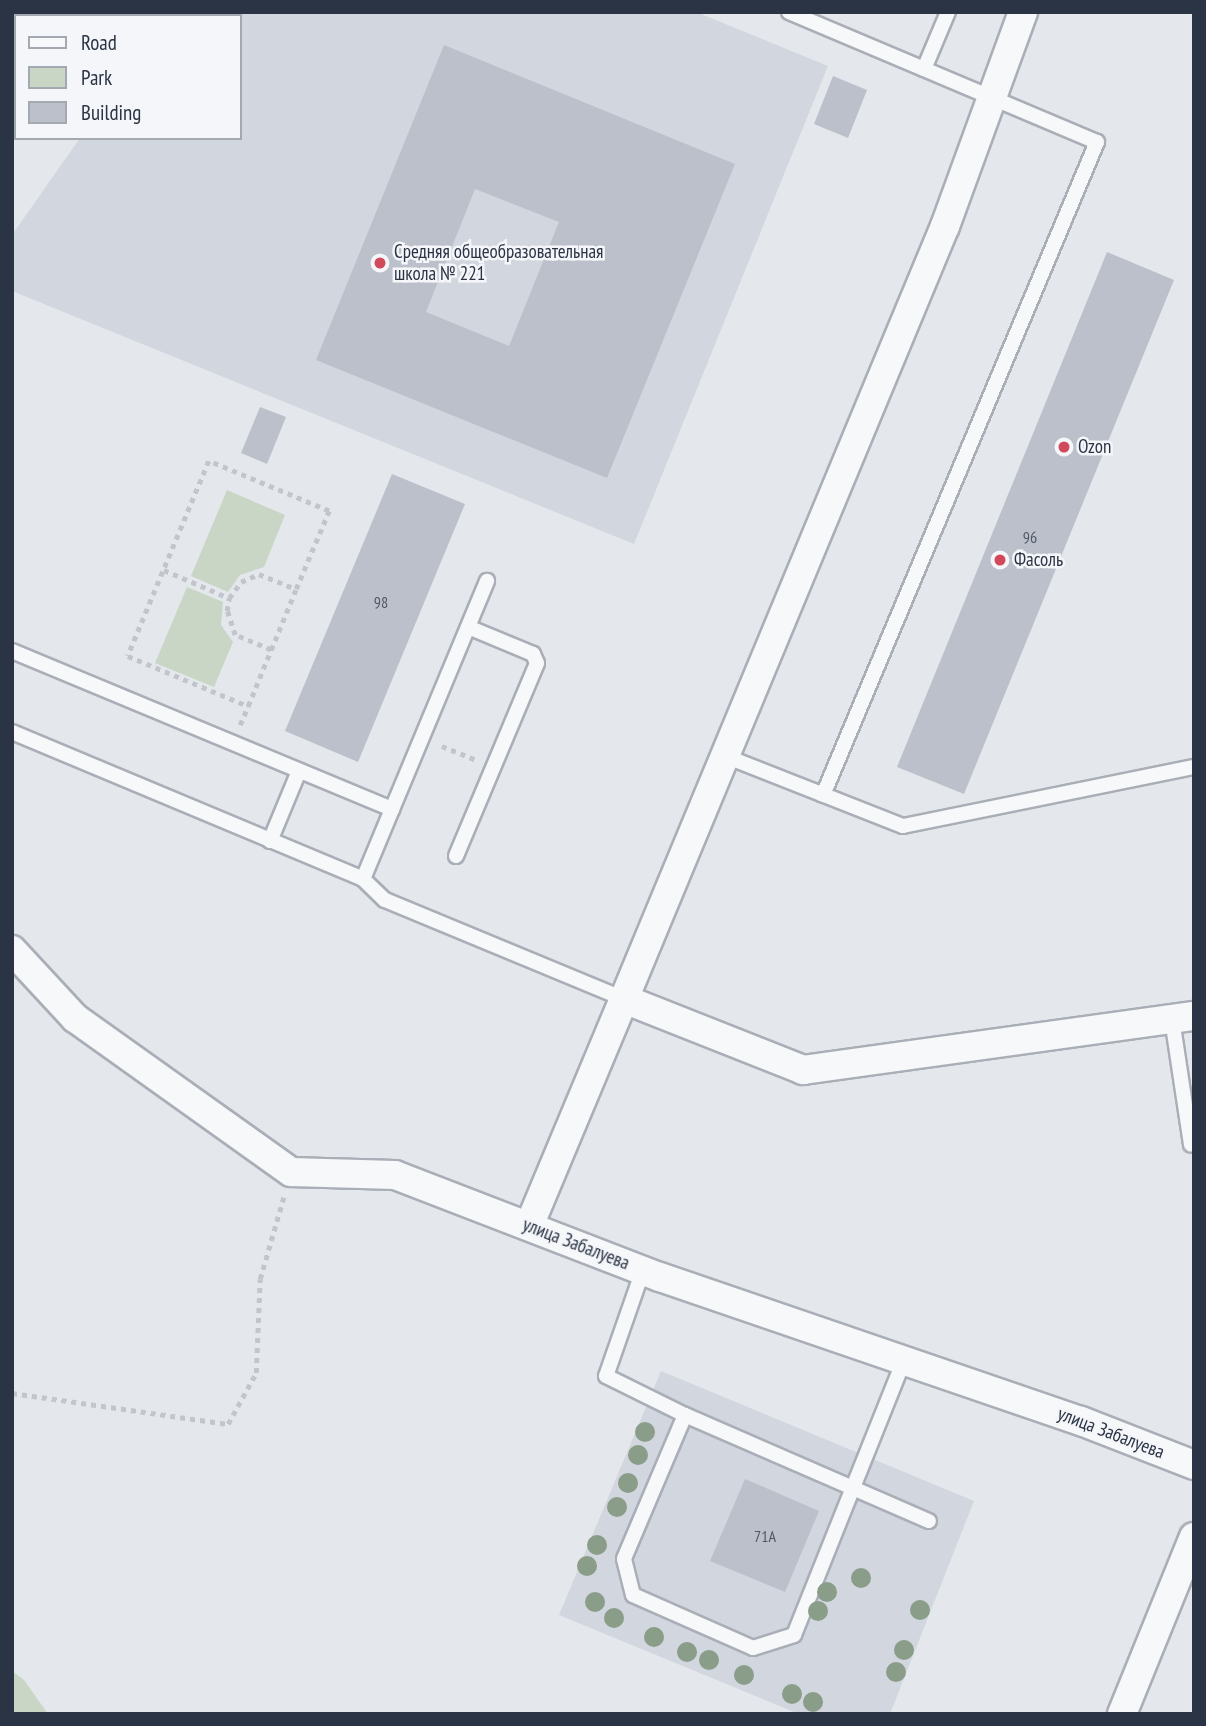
<!DOCTYPE html>
<meta charset="utf-8">
<style>
body{margin:0}
#map{position:relative;width:1206px;height:1726px;overflow:hidden;background:#e4e7ec;font-family:"PT Sans Narrow",sans-serif}
div>[style]{position:absolute}
[style*='--x']{left:calc(var(--x)*1px);top:calc(var(--y)*1px);width:calc(var(--w)*1px);rotate:calc(var(--a)*1deg)}
.built>*{inset:0;background:#d2d6de}
.green>*{inset:0;background:#c9d6c5}
.building>*{inset:0;background:#bbc0ca}
.path>*{height:4.5px;margin-top:-2.25px;transform-origin:0;background:repeating-linear-gradient(90deg,#c2c5cb 0 5px,transparent 0 10px)}
.roads{filter:drop-shadow(2px 0 #a9aeb7) drop-shadow(-2px 0 #a9aeb7) drop-shadow(0 2px #a9aeb7) drop-shadow(0 -2px #a9aeb7)}
.lane>*{height:14px;margin:-7px;padding:0 7px;transform-origin:7px;border-radius:7px;background:#f7f8fa}
.street>*{height:28px;margin:-14px;padding:0 14px;transform-origin:14px;border-radius:14px;background:#f7f8fa}
.trees>*{width:20px;height:20px;margin:-10px;border-radius:50%;background:#899d89}
.dots>*{width:19px;height:19px;translate:-50% -50%;box-sizing:border-box;border:4px solid #f4f6f9;border-radius:50%}
span{translate:-50% -50%;white-space:nowrap;text-align:center;line-height:1.15;-webkit-text-stroke:5px #f4f6f9;paint-order:stroke}
.number-label{font-size:16px;color:#4f5766}
.number-label span{-webkit-text-stroke-width:0}
.poi-label{font-size:19px;color:#2b3445}
.left{translate:0 -50%;text-align:left}
.street-label{font-size:19px;color:#2b3445}
.frame{position:absolute;inset:0;border:14px solid #2b3445;pointer-events:none}
.legend{position:absolute;left:14px;top:14px;width:228px;height:126px;box-sizing:border-box;background:#f4f6f9;border:2px solid #a4a8b1;margin:0;padding:9px 12px;list-style:none;font-size:21px;color:#2b3445}
.legend li{display:flex;align-items:center;gap:14px;height:35px}
.legend b{width:35px;border:2px solid #a4a8b1}
</style>
<div id="map">
<div class="built">
<i style="clip-path:polygon(168px 12px,696px 12px,828px 66px,634px 544px,12px 291px,12px 235px,80px 138px,240px 138px,240px 16px,165px 16px)"></i>
<i style="clip-path:polygon(661px 1371px,974px 1501px,890px 1714px,799px 1714px,559px 1615px)"></i>
</div>
<div class="green">
<i style="clip-path:polygon(227px 490px,285px 515px,264px 567px,240px 575px,228px 592px,191px 576px)"></i>
<i style="clip-path:polygon(187px 587px,223px 602px,221px 625px,233px 642px,214px 687px,155px 663px)"></i>
<i style="clip-path:polygon(12px 1671px,24px 1680px,48px 1714px,12px 1714px)"></i>
</div>
<div class="building">
<i style="clip-path:polygon(evenodd,444px 45px,735px 164px,607px 478px,316px 360px,444px 45px,475px 189px,559px 222px,509px 346px,426px 312px,475px 189px)"></i>
<i style="clip-path:polygon(833px 76px,867px 90px,848px 138px,814px 124px)"></i>
<i style="clip-path:polygon(1107px 252px,1174px 280px,964px 794px,897px 767px)"></i>
<i style="clip-path:polygon(260px 407px,286px 417px,267px 464px,241px 453px)"></i>
<i style="clip-path:polygon(392px 474px,465px 504px,358px 762px,285px 731px)"></i>
<i style="clip-path:polygon(745px 1479px,819px 1511px,785px 1592px,710px 1561px)"></i>
</div>
<div class="path">
<i style="--x:164;--y:570;--w:71;--a:23.3"></i>
<i style="--x:271;--y:650;--w:39;--a:-157"></i>
<i style="--x:235;--y:635;--w:25;--a:-108"></i>
<i style="--x:227;--y:611;--w:13;--a:-81"></i>
<i style="--x:229;--y:598;--w:20;--a:-53"></i>
<i style="--x:241;--y:582;--w:20;--a:-24"></i>
<i style="--x:259;--y:574;--w:40;--a:22"></i>
<i style="--x:240;--y:725;--w:21;--a:-67"></i>
<i style="--x:248;--y:706;--w:61;--a:-67.7"></i>
<i style="--x:271;--y:650;--w:66;--a:-67.7"></i>
<i style="--x:296;--y:589;--w:85;--a:-67.1"></i>
<i style="--x:329;--y:511;--w:130;--a:-157.4"></i>
<i style="--x:209;--y:461;--w:211;--a:112.6"></i>
<i style="--x:128;--y:656;--w:130;--a:22.6"></i>
<i style="--x:442;--y:746;--w:37;--a:22"></i>
<i style="--x:12;--y:1393;--w:218;--a:8.2"></i>
<i style="--x:228;--y:1424;--w:58;--a:-61.2"></i>
<i style="--x:256;--y:1373;--w:94;--a:-87.6"></i>
<i style="--x:260;--y:1279;--w:86;--a:-73.9"></i>
</div>
<div class="roads">
<div class="lane">
<i style="--x:789;--y:12;--w:334;--a:22.9"></i>
<i style="--x:1097;--y:142;--w:708;--a:112.76"></i>
<i style="--x:924;--y:69;--w:62;--a:-67.2"></i>
<i style="--x:12;--y:651;--w:412;--a:22.6"></i>
<i style="--x:12;--y:732;--w:381;--a:22.7"></i>
<i style="--x:363;--y:879;--w:30;--a:44"></i>
<i style="--x:385;--y:900;--w:259;--a:22.5"></i>
<i style="--x:725;--y:756;--w:191;--a:21.5"></i>
<i style="--x:903;--y:826;--w:297;--a:-11.5"></i>
<i style="--x:270;--y:841;--w:76;--a:-67.5"></i>
<i style="--x:456;--y:856;--w:209;--a:-67.2"></i>
<i style="--x:537;--y:663;--w:10;--a:-114"></i>
<i style="--x:533;--y:654;--w:70;--a:-157.4"></i>
<i style="--x:363;--y:879;--w:323;--a:-67.4"></i>
<i style="--x:1172;--y:1019;--w:127;--a:81.4"></i>
<i style="--x:643;--y:1270;--w:112;--a:109.2"></i>
<i style="--x:606;--y:1376;--w:88;--a:26.3"></i>
<i style="--x:685;--y:1415;--w:156;--a:113"></i>
<i style="--x:624;--y:1559;--w:37;--a:76"></i>
<i style="--x:633;--y:1595;--w:131;--a:23.8"></i>
<i style="--x:753;--y:1648;--w:43;--a:-17.6"></i>
<i style="--x:794;--y:1635;--w:298;--a:-68.2"></i>
<i style="--x:685;--y:1415;--w:266;--a:23.5"></i>
</div>
<div class="street">
<i style="--x:1023;--y:12;--w:228;--a:110"></i>
<i style="--x:945;--y:226;--w:837;--a:112.55"></i>
<i style="--x:624;--y:999;--w:193;--a:21.6"></i>
<i style="--x:803;--y:1070;--w:395;--a:-7.9"></i>
<i style="--x:12;--y:950;--w:93;--a:47.2"></i>
<i style="--x:75;--y:1018;--w:265;--a:35.5"></i>
<i style="--x:291;--y:1172;--w:104;--a:1.7"></i>
<i style="--x:395;--y:1175;--w:284;--a:21.1"></i>
<i style="--x:660;--y:1277;--w:445;--a:18.9"></i>
<i style="--x:1081;--y:1421;--w:121;--a:21.3"></i>
<i style="--x:529;--y:1226;--w:246;--a:-67.3"></i>
<i style="--x:1122;--y:1714;--w:191;--a:-67.9"></i>
</div>
</div>
<div class="trees">
<i style="left:645px;top:1432px"></i>
<i style="left:638px;top:1455px"></i>
<i style="left:628px;top:1483px"></i>
<i style="left:617px;top:1507px"></i>
<i style="left:597px;top:1545px"></i>
<i style="left:587px;top:1566px"></i>
<i style="left:861px;top:1578px"></i>
<i style="left:827px;top:1592px"></i>
<i style="left:595px;top:1602px"></i>
<i style="left:920px;top:1610px"></i>
<i style="left:818px;top:1611px"></i>
<i style="left:614px;top:1618px"></i>
<i style="left:654px;top:1637px"></i>
<i style="left:904px;top:1650px"></i>
<i style="left:687px;top:1652px"></i>
<i style="left:709px;top:1660px"></i>
<i style="left:896px;top:1672px"></i>
<i style="left:744px;top:1675px"></i>
<i style="left:792px;top:1694px"></i>
<i style="left:813px;top:1702px"></i>
</div>
<div class="dots">
<i style="left:380px;top:263px;background:#d1495b"></i>
<i style="left:1064px;top:447px;background:#d1495b"></i>
<i style="left:1000px;top:560px;background:#d1495b"></i>
</div>
<div class="number-label">
<span style="left:1030px;top:537px">96</span>
<span style="left:381px;top:602px">98</span>
<span style="left:765px;top:1536px">71А</span>
</div>
<div class="poi-label">
<span class="left" style="left:394px;top:263px">Средняя общеобразовательная<br>школа № 221</span>
<span class="left" style="left:1078px;top:447px">Ozon</span>
<span class="left" style="left:1014px;top:560px">Фасоль</span>
</div>
<div class="street-label">
<span style="left:576px;top:1244px;rotate:21deg">улица Забалуева</span>
<span style="left:1111px;top:1433px;rotate:21deg">улица Забалуева</span>
</div>
<div class="frame"></div>
<ul class="legend">
<li><b style="height:9px;background:#f7f8fa"></b>Road</li>
<li><b style="height:19px;background:#c9d6c5"></b>Park</li>
<li><b style="height:19px;background:#bbc0ca"></b>Building</li>
</ul>
</div>
